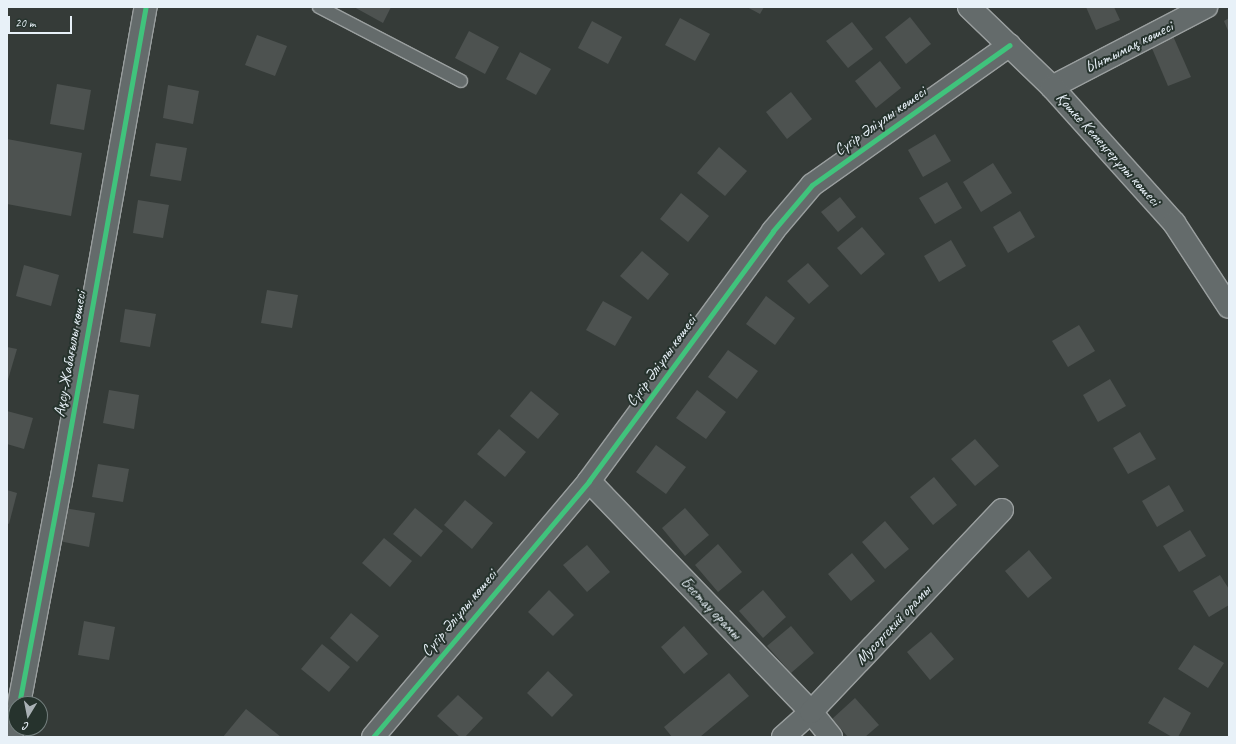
<!DOCTYPE html>
<meta charset="utf-8">
<style>
body{margin:0}
#map{position:relative;width:1236px;height:744px;overflow:hidden;background:#353b38;font-family:Caveat,sans-serif}
div>[style]{position:absolute}
[style*='--x']{left:calc(var(--x)*1px);top:calc(var(--y)*1px);width:calc(var(--w)*1px);rotate:calc(var(--a)*1deg)}
.building>*{inset:0;background:#4d5250}
.roads{filter:drop-shadow(1px 0 #9a9f9f) drop-shadow(-1px 0 #9a9f9f) drop-shadow(0 1px #9a9f9f) drop-shadow(0 -1px #9a9f9f)}
.service>*{height:12px;margin:-6px;padding:0 6px;transform-origin:6px;border-radius:6px;background:#646b6b}
.minor>*{height:22px;margin:-11px;padding:0 11px;transform-origin:11px;border-radius:11px;background:#646b6b}
.tertiary>*{height:22px;margin:-11px;padding:0 11px;transform-origin:11px;border-radius:11px;background:#646b6b}
.cycleway>*{height:5px;margin:-2.5px;padding:0 2.5px;transform-origin:2.5px;border-radius:2.5px;background:#40c37c}
span{translate:-50% -50%;white-space:nowrap;text-align:center;line-height:1.15;-webkit-text-stroke:4px #26332d;paint-order:stroke}
.street-label{font-size:16px;color:#e8f1f8}
.frame{position:absolute;inset:0;border:8px solid #e8f1f8;pointer-events:none}
.north{position:absolute;left:8px;top:696px;width:40px;height:40px;box-sizing:border-box;background:#26332d;border:1px solid #747f7e;border-radius:50%;rotate:190deg;font-size:11px;font-weight:700;line-height:16px;text-align:center;color:#e8f1f8}
.north::after{content:'';display:block;margin:auto;width:14px;height:18px;background:#a9b1b5;clip-path:polygon(50% 0,100% 100%,50% 72%,0 100%)}
.scale{position:absolute;left:8px;top:16px;width:64px;height:18px;box-sizing:border-box;border:2px solid #e8f1f8;border-top:0;padding-left:5px;font-size:12px;line-height:14px;white-space:nowrap;color:#e8f1f8;-webkit-text-stroke:3px #26332d;paint-order:stroke}
</style>
<div id="map">
<div class="building">
<i style="clip-path:polygon(354px 7px,391px 7px,383px 23px)"></i>
<i style="clip-path:polygon(747px 7px,764px 7px,760px 14px)"></i>
<i style="clip-path:polygon(1086px 7px,1114px 7px,1120px 20px,1096px 30px)"></i>
<i style="clip-path:polygon(910px 17px,931px 44px,906px 64px,885px 37px)"></i>
<i style="clip-path:polygon(680px 18px,710px 34px,695px 61px,665px 45px)"></i>
<i style="clip-path:polygon(1229px 18px,1229px 33px,1224px 21px)"></i>
<i style="clip-path:polygon(592px 21px,622px 37px,608px 64px,578px 48px)"></i>
<i style="clip-path:polygon(852px 22px,873px 49px,848px 68px,826px 41px)"></i>
<i style="clip-path:polygon(469px 31px,499px 47px,485px 74px,455px 58px)"></i>
<i style="clip-path:polygon(257px 35px,287px 46px,275px 76px,245px 65px)"></i>
<i style="clip-path:polygon(1173px 36px,1191px 77px,1168px 86px,1151px 46px)"></i>
<i style="clip-path:polygon(520px 52px,551px 69px,536px 95px,506px 79px)"></i>
<i style="clip-path:polygon(880px 61px,901px 88px,876px 108px,855px 81px)"></i>
<i style="clip-path:polygon(57px 84px,91px 90px,84px 130px,50px 124px)"></i>
<i style="clip-path:polygon(168px 85px,199px 91px,193px 124px,163px 118px)"></i>
<i style="clip-path:polygon(791px 92px,812px 119px,787px 139px,766px 112px)"></i>
<i style="clip-path:polygon(935px 134px,951px 161px,923px 177px,908px 150px)"></i>
<i style="clip-path:polygon(7px 139px,82px 153px,71px 216px,7px 204px)"></i>
<i style="clip-path:polygon(156px 143px,187px 148px,181px 181px,150px 176px)"></i>
<i style="clip-path:polygon(719px 147px,747px 171px,725px 196px,697px 173px)"></i>
<i style="clip-path:polygon(993px 163px,1012px 193px,981px 212px,963px 182px)"></i>
<i style="clip-path:polygon(947px 182px,962px 208px,935px 224px,919px 198px)"></i>
<i style="clip-path:polygon(681px 193px,709px 216px,688px 242px,660px 219px)"></i>
<i style="clip-path:polygon(840px 197px,856px 217px,838px 232px,821px 212px)"></i>
<i style="clip-path:polygon(138px 200px,169px 205px,163px 238px,133px 233px)"></i>
<i style="clip-path:polygon(1020px 211px,1035px 237px,1008px 253px,993px 227px)"></i>
<i style="clip-path:polygon(862px 227px,885px 254px,861px 275px,837px 248px)"></i>
<i style="clip-path:polygon(951px 240px,966px 266px,939px 282px,924px 256px)"></i>
<i style="clip-path:polygon(642px 251px,669px 274px,648px 300px,620px 276px)"></i>
<i style="clip-path:polygon(808px 263px,829px 286px,809px 304px,787px 281px)"></i>
<i style="clip-path:polygon(24px 265px,59px 275px,51px 306px,16px 296px)"></i>
<i style="clip-path:polygon(267px 290px,298px 295px,292px 328px,261px 323px)"></i>
<i style="clip-path:polygon(766px 296px,795px 318px,775px 345px,746px 324px)"></i>
<i style="clip-path:polygon(603px 301px,632px 317px,615px 346px,586px 330px)"></i>
<i style="clip-path:polygon(125px 309px,156px 314px,150px 347px,120px 342px)"></i>
<i style="clip-path:polygon(1079px 325px,1095px 351px,1068px 367px,1052px 341px)"></i>
<i style="clip-path:polygon(7px 347px,17px 349px,7px 383px)"></i>
<i style="clip-path:polygon(728px 350px,758px 371px,737px 399px,708px 377px)"></i>
<i style="clip-path:polygon(1110px 379px,1126px 406px,1098px 422px,1083px 395px)"></i>
<i style="clip-path:polygon(109px 390px,139px 395px,134px 429px,103px 423px)"></i>
<i style="clip-path:polygon(697px 390px,726px 412px,706px 439px,676px 418px)"></i>
<i style="clip-path:polygon(531px 391px,559px 414px,538px 439px,510px 416px)"></i>
<i style="clip-path:polygon(7px 411px,33px 418px,24px 449px,7px 444px)"></i>
<i style="clip-path:polygon(499px 429px,526px 452px,505px 477px,477px 454px)"></i>
<i style="clip-path:polygon(1140px 432px,1156px 459px,1128px 474px,1113px 448px)"></i>
<i style="clip-path:polygon(975px 439px,999px 466px,975px 486px,951px 459px)"></i>
<i style="clip-path:polygon(656px 445px,686px 467px,666px 494px,636px 472px)"></i>
<i style="clip-path:polygon(98px 464px,129px 469px,123px 502px,92px 497px)"></i>
<i style="clip-path:polygon(934px 477px,957px 505px,933px 525px,910px 497px)"></i>
<i style="clip-path:polygon(1169px 485px,1184px 511px,1157px 527px,1142px 501px)"></i>
<i style="clip-path:polygon(7px 490px,17px 493px,9px 524px,7px 523px)"></i>
<i style="clip-path:polygon(465px 500px,493px 523px,472px 549px,444px 525px)"></i>
<i style="clip-path:polygon(64px 508px,95px 513px,89px 547px,59px 541px)"></i>
<i style="clip-path:polygon(415px 508px,443px 531px,421px 557px,393px 534px)"></i>
<i style="clip-path:polygon(685px 508px,709px 535px,685px 556px,662px 528px)"></i>
<i style="clip-path:polygon(885px 521px,909px 549px,885px 569px,862px 542px)"></i>
<i style="clip-path:polygon(1190px 530px,1206px 556px,1179px 572px,1163px 546px)"></i>
<i style="clip-path:polygon(384px 538px,412px 561px,390px 587px,362px 563px)"></i>
<i style="clip-path:polygon(718px 544px,742px 572px,718px 592px,695px 565px)"></i>
<i style="clip-path:polygon(587px 545px,610px 572px,587px 592px,563px 565px)"></i>
<i style="clip-path:polygon(1029px 550px,1052px 578px,1028px 598px,1005px 571px)"></i>
<i style="clip-path:polygon(852px 553px,875px 581px,851px 601px,828px 574px)"></i>
<i style="clip-path:polygon(1220px 575px,1229px 589px,1229px 605px,1209px 617px,1193px 591px)"></i>
<i style="clip-path:polygon(549px 590px,574px 615px,553px 636px,528px 612px)"></i>
<i style="clip-path:polygon(763px 590px,786px 617px,763px 638px,739px 611px)"></i>
<i style="clip-path:polygon(351px 613px,379px 636px,357px 662px,330px 638px)"></i>
<i style="clip-path:polygon(84px 621px,115px 627px,109px 660px,78px 655px)"></i>
<i style="clip-path:polygon(684px 626px,708px 654px,684px 674px,661px 647px)"></i>
<i style="clip-path:polygon(791px 626px,814px 653px,791px 673px,767px 646px)"></i>
<i style="clip-path:polygon(931px 632px,954px 659px,930px 680px,907px 652px)"></i>
<i style="clip-path:polygon(322px 644px,350px 667px,329px 692px,301px 669px)"></i>
<i style="clip-path:polygon(1194px 645px,1224px 663px,1208px 688px,1178px 669px)"></i>
<i style="clip-path:polygon(548px 671px,573px 695px,552px 717px,527px 693px)"></i>
<i style="clip-path:polygon(729px 673px,749px 696px,700px 737px,672px 737px,664px 727px)"></i>
<i style="clip-path:polygon(458px 695px,483px 718px,465px 737px,460px 737px,437px 716px)"></i>
<i style="clip-path:polygon(1164px 697px,1191px 713px,1178px 737px,1172px 737px,1148px 723px)"></i>
<i style="clip-path:polygon(855px 698px,879px 725px,865px 737px,848px 737px,832px 719px)"></i>
<i style="clip-path:polygon(246px 709px,281px 737px,223px 737px)"></i>
</div>
<div class="roads">
<div class="service">
<i style="--x:319;--y:7;--w:160;--a:27.5"></i>
</div>
<div class="minor">
<i style="--x:1052;--y:87;--w:174;--a:-27.5"></i>
<i style="--x:589;--y:481;--w:320;--a:46.1"></i>
<i style="--x:811;--y:712;--w:32;--a:51"></i>
<i style="--x:19;--y:704;--w:226;--a:-79.3"></i>
<i style="--x:61;--y:482;--w:483;--a:-79.9"></i>
<i style="--x:11;--y:737;--w:23;--a:-77"></i>
<i style="--x:373;--y:737;--w:335;--a:-49.8"></i>
<i style="--x:589;--y:481;--w:310;--a:-53.6"></i>
<i style="--x:773;--y:231;--w:60;--a:-49.7"></i>
<i style="--x:812;--y:185;--w:242;--a:-35.3"></i>
<i style="--x:783;--y:737;--w:38;--a:-42"></i>
<i style="--x:811;--y:712;--w:278;--a:-46.6"></i>
</div>
<div class="tertiary">
<i style="--x:969;--y:7;--w:115;--a:43.9"></i>
<i style="--x:1052;--y:87;--w:183;--a:48.1"></i>
<i style="--x:1174;--y:223;--w:100;--a:56.8"></i>
</div>
</div>
<div class="cycleway">
<i style="--x:19;--y:704;--w:226;--a:-79.3"></i>
<i style="--x:61;--y:482;--w:483;--a:-79.9"></i>
<i style="--x:373;--y:737;--w:335;--a:-49.8"></i>
<i style="--x:589;--y:481;--w:310;--a:-53.6"></i>
<i style="--x:773;--y:231;--w:60;--a:-49.7"></i>
<i style="--x:812;--y:185;--w:242;--a:-35.3"></i>
</div>
<div class="street-label">
<span style="left:1129px;top:47px;rotate:-27deg">Ынтымақ көшесі</span>
<span style="left:880px;top:121px;rotate:-35deg">Сүгір Әліұлы көшесі</span>
<span style="left:1108px;top:149px;rotate:48deg">Қошке Кемеңгерұлы көшесі</span>
<span style="left:70px;top:354px;rotate:-80deg">Ақсу-Жабағылы көшесі</span>
<span style="left:661px;top:361px;rotate:-54deg">Сүгір Әліұлы көшесі</span>
<span style="left:711px;top:608px;rotate:46deg">Бестау орамы</span>
<span style="left:459px;top:613px;rotate:-50deg">Сүгір Әліұлы көшесі</span>
<span style="left:893px;top:625px;rotate:-47deg">Мусоргский орамы</span>
</div>
<div class="frame"></div>
<div class="north">С</div>
<div class="scale">20 m</div>
</div>
